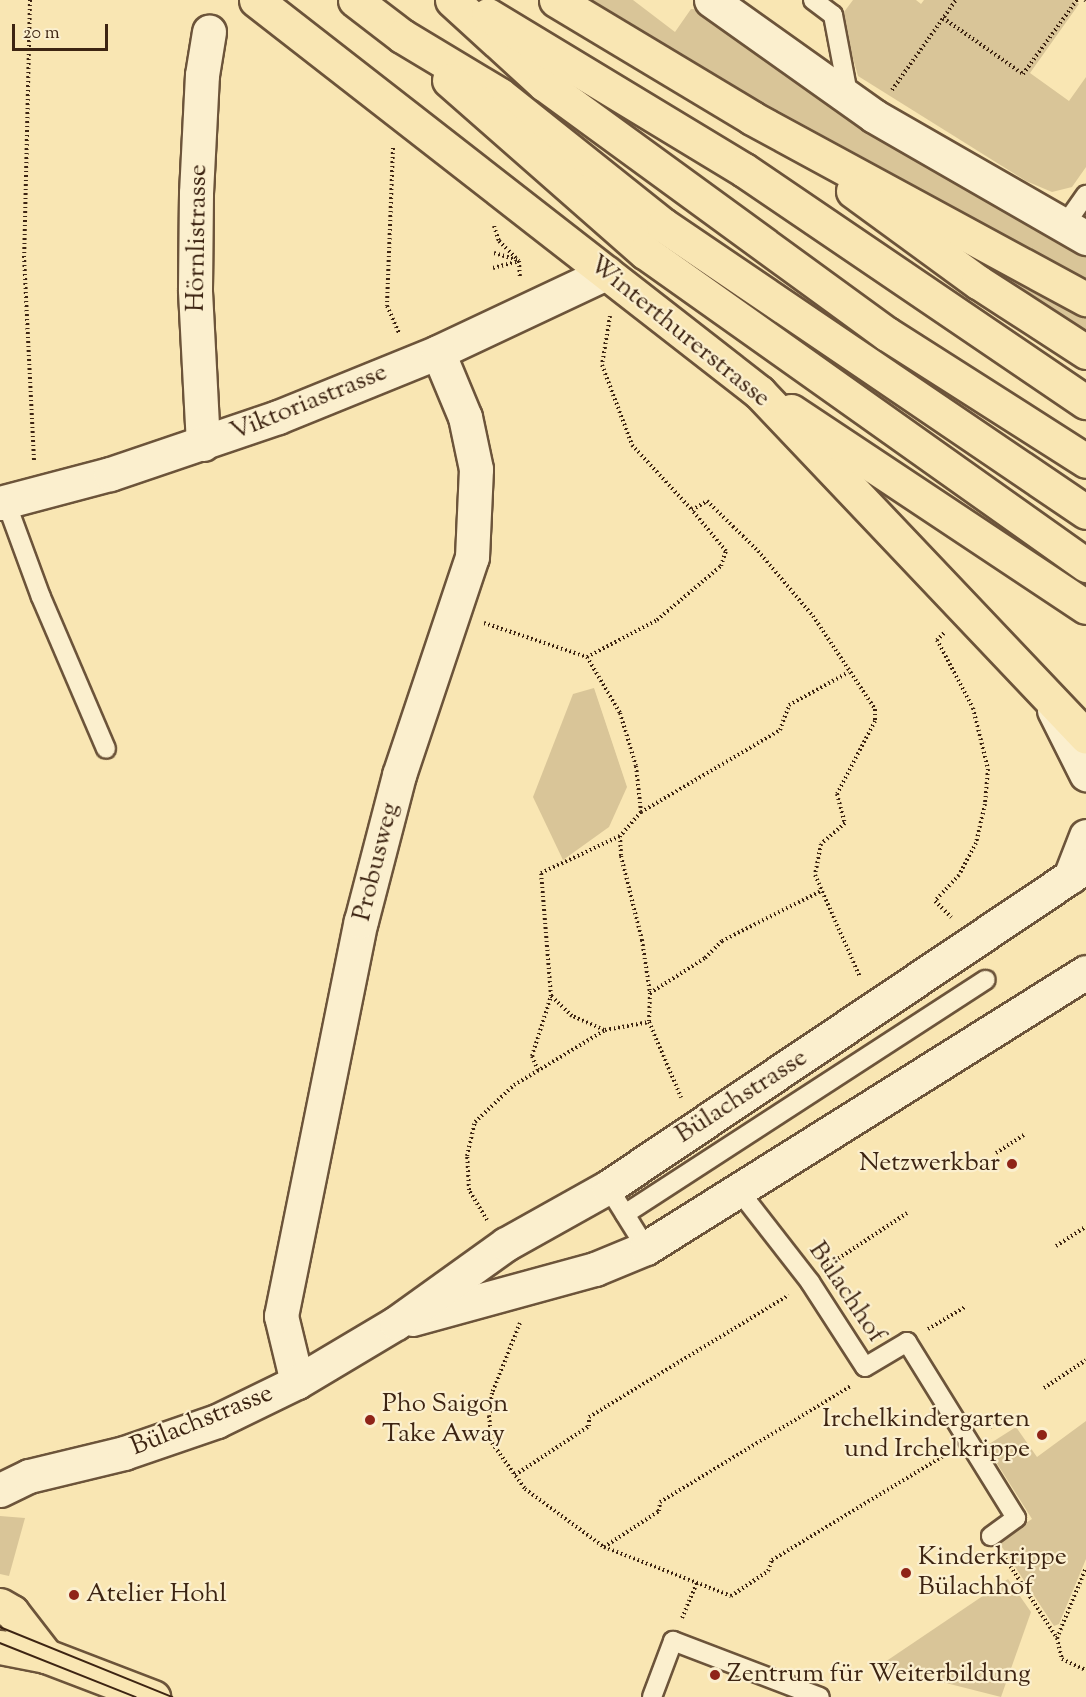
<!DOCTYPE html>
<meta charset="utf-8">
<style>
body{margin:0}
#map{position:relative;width:1086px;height:1697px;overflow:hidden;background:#f9e6b3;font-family:"Sorts Mill Goudy",serif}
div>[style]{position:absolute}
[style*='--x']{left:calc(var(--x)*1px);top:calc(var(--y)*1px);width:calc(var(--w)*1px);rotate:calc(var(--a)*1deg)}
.green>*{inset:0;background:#d9c598}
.path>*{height:4px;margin-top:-2px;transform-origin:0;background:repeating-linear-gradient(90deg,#3d2412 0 1.5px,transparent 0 4.5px)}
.roads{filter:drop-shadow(2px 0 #6c543a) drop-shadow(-2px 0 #6c543a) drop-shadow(0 2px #6c543a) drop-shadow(0 -2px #6c543a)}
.service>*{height:18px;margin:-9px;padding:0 9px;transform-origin:9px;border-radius:9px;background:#fbefce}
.minor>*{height:33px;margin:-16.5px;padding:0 16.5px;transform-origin:16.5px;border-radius:16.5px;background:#fbefce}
.tertiary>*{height:33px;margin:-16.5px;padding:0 16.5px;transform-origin:16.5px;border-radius:16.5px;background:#fbefce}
.primary>*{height:33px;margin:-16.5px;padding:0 16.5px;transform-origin:16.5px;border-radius:16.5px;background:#f9e6b3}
.motorway>*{height:33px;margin:-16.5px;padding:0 16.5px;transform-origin:16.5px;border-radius:16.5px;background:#f9e6b3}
.tram>*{height:1.5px;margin:-0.75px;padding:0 0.75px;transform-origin:0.75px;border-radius:0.75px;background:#3d2412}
.dots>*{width:16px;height:16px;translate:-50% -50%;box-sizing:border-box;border:3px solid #fbefce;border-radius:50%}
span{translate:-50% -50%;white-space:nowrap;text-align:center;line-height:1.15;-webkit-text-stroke:4.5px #fbefce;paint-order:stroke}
.street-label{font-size:26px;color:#3d2412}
.poi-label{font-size:26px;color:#3d2412}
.right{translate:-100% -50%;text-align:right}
.left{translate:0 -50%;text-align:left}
.scale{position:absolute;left:12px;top:24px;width:96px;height:27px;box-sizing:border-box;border:3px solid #3d2412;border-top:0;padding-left:8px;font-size:18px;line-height:21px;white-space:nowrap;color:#3d2412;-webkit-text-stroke:4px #fbefce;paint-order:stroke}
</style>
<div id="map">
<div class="green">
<i style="clip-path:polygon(589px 0,633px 0,675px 32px,691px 9px,706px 10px,1086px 249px,1086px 279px,744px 92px)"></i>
<i style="clip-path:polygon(853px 0,916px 0,921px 4px,924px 0,1073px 0,1079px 4px,1030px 73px,1069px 101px,1086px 77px,1086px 167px,1072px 187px,1052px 192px,1026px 181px,858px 76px,841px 16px)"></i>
<i style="clip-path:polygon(1001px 266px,1086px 317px,1086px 336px,999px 278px)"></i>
<i style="clip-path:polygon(594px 688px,627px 787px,609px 827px,563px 860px,533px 797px,573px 694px)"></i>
<i style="clip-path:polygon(1086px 1421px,1086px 1559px,1059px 1624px,1054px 1626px,998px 1541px,1032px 1519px,986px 1446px,1016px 1427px,1037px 1457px)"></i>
<i style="clip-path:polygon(0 1516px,25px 1518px,9px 1576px,0 1574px)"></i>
<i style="clip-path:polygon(1008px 1579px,1031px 1612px,1001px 1697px,879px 1666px)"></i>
</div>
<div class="path">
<i style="--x:30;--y:0;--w:256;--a:91.3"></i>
<i style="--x:24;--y:256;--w:205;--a:87.2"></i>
<i style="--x:1085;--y:0;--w:1;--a:45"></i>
<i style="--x:943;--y:18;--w:98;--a:35"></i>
<i style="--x:1023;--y:74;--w:92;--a:-53.9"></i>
<i style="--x:892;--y:90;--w:110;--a:-54.6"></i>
<i style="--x:393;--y:148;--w:158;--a:92.2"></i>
<i style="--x:387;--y:306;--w:30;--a:66"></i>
<i style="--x:494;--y:226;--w:16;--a:72"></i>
<i style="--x:499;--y:241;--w:28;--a:45"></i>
<i style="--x:494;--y:253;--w:25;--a:16"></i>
<i style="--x:493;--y:268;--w:27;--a:-15"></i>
<i style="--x:519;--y:261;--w:17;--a:87"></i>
<i style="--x:610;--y:316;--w:50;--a:99.3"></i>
<i style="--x:602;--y:365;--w:85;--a:69.4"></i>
<i style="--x:632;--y:445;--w:88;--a:47.3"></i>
<i style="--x:692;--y:510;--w:17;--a:-31"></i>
<i style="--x:707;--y:501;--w:71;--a:44.4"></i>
<i style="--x:758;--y:551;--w:85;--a:49.8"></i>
<i style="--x:813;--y:616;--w:112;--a:56.3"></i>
<i style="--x:875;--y:709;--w:12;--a:90"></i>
<i style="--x:875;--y:721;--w:82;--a:117.5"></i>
<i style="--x:837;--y:794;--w:30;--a:75"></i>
<i style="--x:845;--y:823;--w:32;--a:139"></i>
<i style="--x:821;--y:844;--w:32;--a:101"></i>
<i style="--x:815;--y:875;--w:111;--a:66.2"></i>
<i style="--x:484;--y:623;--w:108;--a:18.3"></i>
<i style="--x:587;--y:657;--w:65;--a:59.5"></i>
<i style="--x:620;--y:713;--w:55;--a:73.2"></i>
<i style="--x:636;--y:766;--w:46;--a:83.8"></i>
<i style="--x:641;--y:812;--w:32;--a:131"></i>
<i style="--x:620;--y:836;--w:20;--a:87"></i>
<i style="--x:621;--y:856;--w:87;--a:76"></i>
<i style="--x:642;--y:940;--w:54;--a:81.4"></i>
<i style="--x:650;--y:993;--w:29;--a:92"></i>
<i style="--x:944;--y:633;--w:10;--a:135"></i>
<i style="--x:937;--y:640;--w:77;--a:62.1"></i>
<i style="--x:973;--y:708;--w:63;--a:76.2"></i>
<i style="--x:988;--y:769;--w:35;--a:95"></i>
<i style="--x:985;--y:804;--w:40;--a:103"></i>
<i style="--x:976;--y:843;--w:36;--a:118"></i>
<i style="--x:959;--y:875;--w:35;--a:133"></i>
<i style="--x:935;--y:901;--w:23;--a:45"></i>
<i style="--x:587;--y:657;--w:79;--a:-27.9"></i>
<i style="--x:657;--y:620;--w:84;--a:-40.2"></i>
<i style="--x:721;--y:566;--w:16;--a:-72"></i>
<i style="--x:726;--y:551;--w:53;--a:-129.7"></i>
<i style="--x:641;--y:812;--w:161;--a:-30.5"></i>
<i style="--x:780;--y:730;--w:27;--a:-70"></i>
<i style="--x:789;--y:705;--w:68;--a:-28.8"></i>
<i style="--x:650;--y:993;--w:65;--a:-32.5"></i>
<i style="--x:705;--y:958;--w:24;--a:-45"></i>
<i style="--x:722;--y:941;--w:111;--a:-26.8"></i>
<i style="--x:604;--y:1030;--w:35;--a:-156"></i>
<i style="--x:572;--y:1016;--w:29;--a:-136"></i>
<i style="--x:551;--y:996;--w:123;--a:-94.6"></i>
<i style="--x:541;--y:873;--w:87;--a:-25.1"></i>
<i style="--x:538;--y:1070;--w:15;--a:-113"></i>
<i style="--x:532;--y:1056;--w:63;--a:-72.4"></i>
<i style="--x:996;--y:1153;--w:35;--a:-33"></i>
<i style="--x:487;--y:1220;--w:35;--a:-121"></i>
<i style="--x:469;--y:1190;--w:34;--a:-93"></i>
<i style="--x:467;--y:1156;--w:35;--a:-77"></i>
<i style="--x:475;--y:1122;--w:54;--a:-43.5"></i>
<i style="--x:514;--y:1085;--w:106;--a:-31.1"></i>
<i style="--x:605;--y:1030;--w:45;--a:-10.3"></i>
<i style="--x:649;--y:1022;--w:82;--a:66.9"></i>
<i style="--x:1056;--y:1246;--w:35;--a:-33"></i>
<i style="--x:827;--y:1266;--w:96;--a:-33.5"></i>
<i style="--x:520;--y:1323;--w:75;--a:111.8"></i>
<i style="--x:492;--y:1393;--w:23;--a:97"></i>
<i style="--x:489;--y:1416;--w:27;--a:84"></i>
<i style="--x:492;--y:1443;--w:57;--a:54.3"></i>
<i style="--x:525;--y:1489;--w:98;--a:36.3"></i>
<i style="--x:604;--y:1547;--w:136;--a:21.1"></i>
<i style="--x:731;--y:1596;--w:45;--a:-34"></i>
<i style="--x:768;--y:1571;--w:12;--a:-70"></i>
<i style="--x:772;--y:1560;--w:206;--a:-31.3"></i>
<i style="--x:928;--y:1329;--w:43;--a:-30.7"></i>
<i style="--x:1044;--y:1388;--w:50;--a:-33.7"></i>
<i style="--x:990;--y:1427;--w:22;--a:-30"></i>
<i style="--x:515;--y:1475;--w:89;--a:-33.5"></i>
<i style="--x:589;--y:1426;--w:9;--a:-90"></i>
<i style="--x:589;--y:1417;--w:234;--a:-31.4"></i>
<i style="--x:604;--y:1547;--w:66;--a:-33.2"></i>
<i style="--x:659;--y:1511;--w:9;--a:-84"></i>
<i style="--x:660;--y:1502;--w:223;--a:-31.3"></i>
<i style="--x:1003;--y:1555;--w:99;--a:57"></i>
<i style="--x:1057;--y:1638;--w:22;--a:77"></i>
<i style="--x:1062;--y:1659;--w:26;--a:25"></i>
<i style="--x:682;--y:1618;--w:38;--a:-67"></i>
<i style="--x:1057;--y:1638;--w:76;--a:-67.5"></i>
</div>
<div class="roads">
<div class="service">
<i style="--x:813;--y:0;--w:25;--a:37"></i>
<i style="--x:833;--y:15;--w:86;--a:79.2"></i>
<i style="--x:1064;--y:226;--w:38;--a:-55"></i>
<i style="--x:6;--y:502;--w:101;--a:69.8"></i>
<i style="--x:41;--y:597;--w:165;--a:66.8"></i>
<i style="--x:608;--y:1187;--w:72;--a:58.1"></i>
<i style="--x:740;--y:1192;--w:114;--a:52.1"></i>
<i style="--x:810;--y:1282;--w:101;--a:57.1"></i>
<i style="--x:865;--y:1367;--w:49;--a:-30.8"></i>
<i style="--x:907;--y:1342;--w:207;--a:58.2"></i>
<i style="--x:1016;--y:1518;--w:31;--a:144"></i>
<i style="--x:625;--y:1214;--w:430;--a:-33"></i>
<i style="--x:652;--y:1697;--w:60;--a:-69.4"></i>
<i style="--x:673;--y:1641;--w:157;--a:20.9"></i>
</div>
<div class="minor">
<i style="--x:711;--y:0;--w:200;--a:35.4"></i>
<i style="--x:874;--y:116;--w:245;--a:29.9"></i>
<i style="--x:203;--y:444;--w:155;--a:-93"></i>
<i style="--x:195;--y:289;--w:96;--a:-89.4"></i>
<i style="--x:196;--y:193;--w:118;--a:-87.1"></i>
<i style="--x:202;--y:75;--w:44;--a:-80.8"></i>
<i style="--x:0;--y:503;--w:114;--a:-14.8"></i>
<i style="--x:110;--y:474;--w:177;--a:-18.7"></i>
<i style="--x:278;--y:417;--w:173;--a:-22.1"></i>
<i style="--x:438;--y:352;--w:186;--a:-25.2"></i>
<i style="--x:297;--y:1382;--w:68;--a:-103.6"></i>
<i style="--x:281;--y:1316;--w:403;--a:-78.6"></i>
<i style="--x:361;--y:921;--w:151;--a:-75.4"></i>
<i style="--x:399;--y:775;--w:230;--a:-71.5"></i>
<i style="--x:472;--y:557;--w:88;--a:-87.4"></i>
<i style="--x:476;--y:469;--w:53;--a:-101.9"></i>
<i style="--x:465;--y:417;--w:70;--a:-112.6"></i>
</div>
<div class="tertiary">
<i style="--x:1054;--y:710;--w:72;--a:63.4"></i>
<i style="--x:1070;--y:877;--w:44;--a:-68.7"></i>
<i style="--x:412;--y:1319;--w:190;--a:-15.3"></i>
<i style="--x:595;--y:1269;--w:55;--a:-22.4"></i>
<i style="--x:646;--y:1248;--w:519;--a:-32.1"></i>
<i style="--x:0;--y:1490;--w:32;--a:-26"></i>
<i style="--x:29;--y:1476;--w:98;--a:-13.6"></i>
<i style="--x:124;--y:1453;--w:98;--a:-19"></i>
<i style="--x:217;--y:1421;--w:89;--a:-26"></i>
<i style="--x:297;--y:1382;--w:115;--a:-30.8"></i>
<i style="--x:396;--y:1323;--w:135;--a:-35.7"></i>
<i style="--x:506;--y:1244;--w:117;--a:-29.2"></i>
<i style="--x:608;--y:1187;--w:576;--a:-33.88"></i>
</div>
<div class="primary">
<i style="--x:256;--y:0;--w:638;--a:37.93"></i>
<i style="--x:759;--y:392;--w:475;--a:46.5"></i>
<i style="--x:556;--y:0;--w:229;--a:31"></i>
<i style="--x:752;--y:118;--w:380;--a:28.5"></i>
<i style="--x:853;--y:191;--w:155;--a:36.1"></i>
<i style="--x:978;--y:282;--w:129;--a:32.9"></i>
<i style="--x:791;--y:411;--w:354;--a:33.6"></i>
<i style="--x:0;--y:1605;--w:14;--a:30"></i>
<i style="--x:12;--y:1612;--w:56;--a:52.3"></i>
<i style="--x:0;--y:1647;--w:47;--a:11.1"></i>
<i style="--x:46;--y:1656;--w:115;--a:21"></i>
</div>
<div class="motorway">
<i style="--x:355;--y:0;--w:59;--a:37.5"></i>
<i style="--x:402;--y:36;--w:114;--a:31"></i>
<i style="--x:500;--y:95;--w:208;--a:38.6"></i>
<i style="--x:663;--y:225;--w:511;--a:34.16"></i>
<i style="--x:452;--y:0;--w:125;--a:42.4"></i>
<i style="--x:544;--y:84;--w:424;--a:36.1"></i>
<i style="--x:887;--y:334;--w:236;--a:32.5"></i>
<i style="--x:488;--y:15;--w:299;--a:31.2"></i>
<i style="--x:744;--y:170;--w:413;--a:34.2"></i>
<i style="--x:449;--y:80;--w:261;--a:41.3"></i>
<i style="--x:645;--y:252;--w:541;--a:35.37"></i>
</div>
</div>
<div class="tram">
<i style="--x:0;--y:1627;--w:186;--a:22.1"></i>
<i style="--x:0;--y:1643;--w:146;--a:21.7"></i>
</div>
<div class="dots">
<i style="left:1012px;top:1164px;background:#8f2418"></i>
<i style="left:370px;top:1420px;background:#8f2418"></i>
<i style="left:1042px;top:1435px;background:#8f2418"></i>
<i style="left:906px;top:1573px;background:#8f2418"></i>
<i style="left:74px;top:1595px;background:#8f2418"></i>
<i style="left:715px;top:1675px;background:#8f2418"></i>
</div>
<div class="street-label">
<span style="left:198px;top:238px;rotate:-89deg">Hörnlistrasse</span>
<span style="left:679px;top:332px;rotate:39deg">Winterthurerstrasse</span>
<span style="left:309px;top:403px;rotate:-22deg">Viktoriastrasse</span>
<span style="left:377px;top:862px;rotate:-76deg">Probusweg</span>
<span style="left:742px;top:1097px;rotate:-33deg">Bülachstrasse</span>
<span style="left:846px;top:1293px;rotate:56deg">Bülachhof</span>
<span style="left:202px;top:1421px;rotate:-22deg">Bülachstrasse</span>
</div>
<div class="poi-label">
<span class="right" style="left:1000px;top:1164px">Netzwerkbar</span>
<span class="left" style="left:382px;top:1420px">Pho Saigon<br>Take Away</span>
<span class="right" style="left:1030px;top:1435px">Irchelkindergarten<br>und Irchelkrippe</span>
<span class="left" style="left:918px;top:1573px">Kinderkrippe<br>Bülachhof</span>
<span class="left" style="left:86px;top:1595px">Atelier Hohl</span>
<span class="left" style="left:727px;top:1675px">Zentrum für Weiterbildung</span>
</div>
<div class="scale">20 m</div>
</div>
